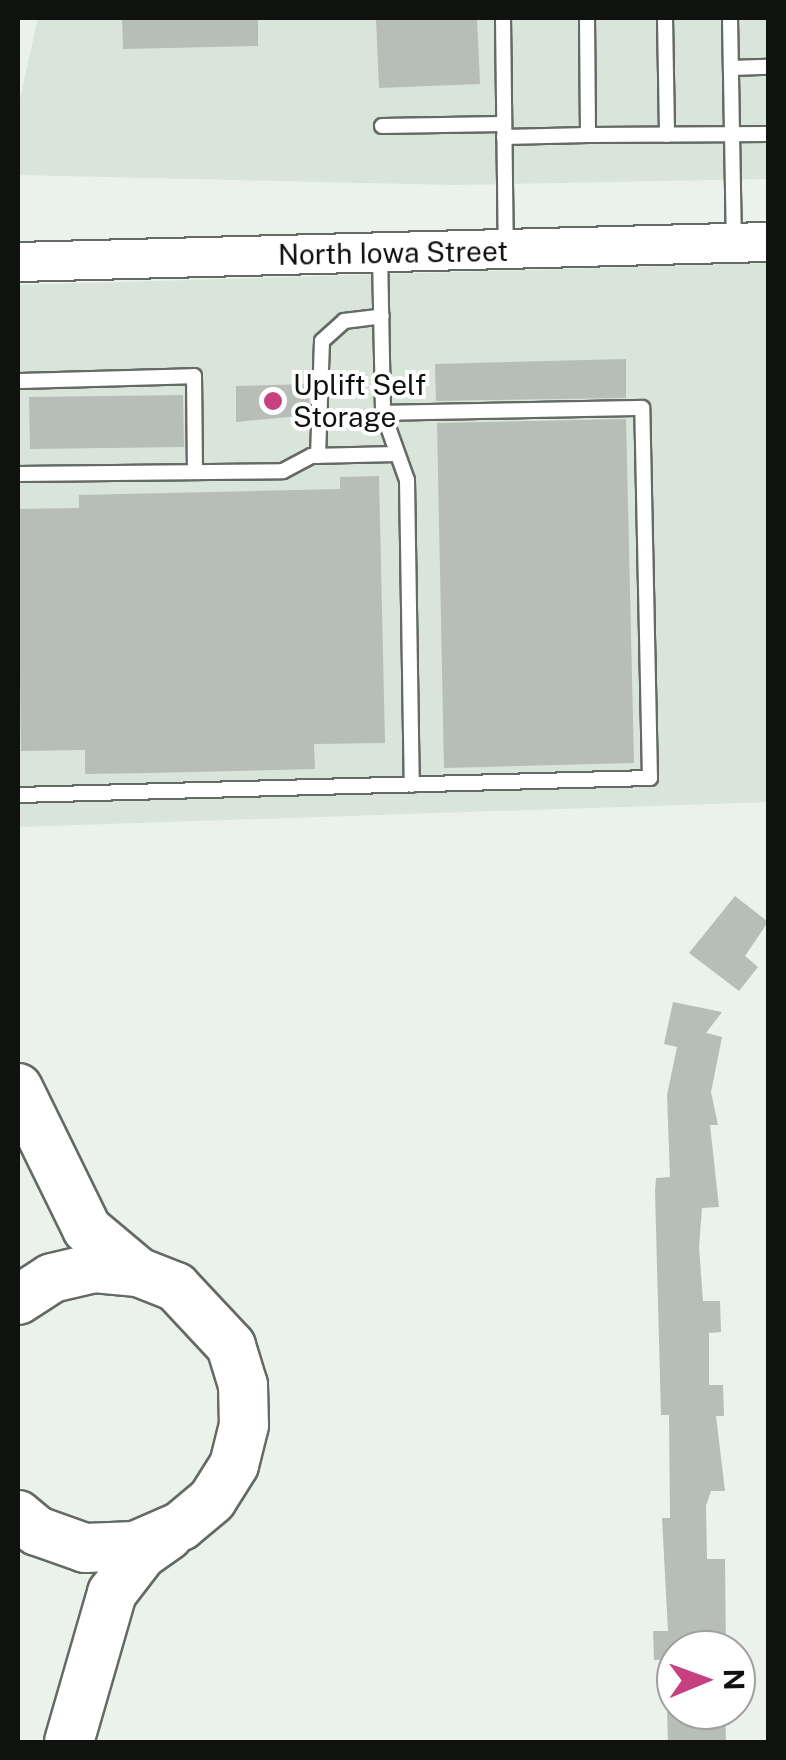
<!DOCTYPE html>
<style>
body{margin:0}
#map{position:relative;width:786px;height:1760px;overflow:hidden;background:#ebf1eb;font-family:"Public Sans",sans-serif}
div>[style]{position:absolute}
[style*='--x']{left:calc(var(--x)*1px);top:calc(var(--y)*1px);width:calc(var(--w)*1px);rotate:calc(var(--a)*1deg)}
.built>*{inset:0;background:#d9e5da}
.building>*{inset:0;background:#b7bdb7}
.roads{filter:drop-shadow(2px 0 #646a64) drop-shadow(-2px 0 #646a64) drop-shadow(0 2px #646a64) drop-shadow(0 -2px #646a64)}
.lane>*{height:14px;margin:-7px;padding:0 7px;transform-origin:7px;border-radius:7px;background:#fff}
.secondary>*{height:38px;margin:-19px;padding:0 19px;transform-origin:19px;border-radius:19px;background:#fff}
.highway>*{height:48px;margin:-24px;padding:0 24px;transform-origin:24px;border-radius:24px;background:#fff}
.dots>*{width:28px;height:28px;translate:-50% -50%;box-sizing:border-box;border:5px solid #fff;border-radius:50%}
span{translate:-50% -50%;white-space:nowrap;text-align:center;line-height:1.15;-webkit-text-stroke:8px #fff;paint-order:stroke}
.street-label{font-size:28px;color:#101210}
.poi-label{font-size:28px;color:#101210}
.left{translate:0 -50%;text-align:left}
.frame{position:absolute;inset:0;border:20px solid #101210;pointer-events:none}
.north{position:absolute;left:656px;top:1630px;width:100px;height:100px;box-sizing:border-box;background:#fff;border:2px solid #9fa09f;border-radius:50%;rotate:89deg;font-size:28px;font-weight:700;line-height:40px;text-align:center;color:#101210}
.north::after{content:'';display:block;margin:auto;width:35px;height:45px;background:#c7407f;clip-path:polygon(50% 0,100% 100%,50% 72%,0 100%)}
</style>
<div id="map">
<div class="built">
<i style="clip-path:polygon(38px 18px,768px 18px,768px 179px,454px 185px,18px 175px,18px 108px)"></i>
<i style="clip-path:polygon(768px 263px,768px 802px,18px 827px,18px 285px)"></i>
</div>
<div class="building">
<i style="clip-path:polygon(122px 18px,258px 18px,258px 46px,123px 49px)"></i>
<i style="clip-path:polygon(376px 18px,477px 18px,480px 84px,379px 88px)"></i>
<i style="clip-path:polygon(626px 359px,626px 398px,436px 401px,435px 364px)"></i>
<i style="clip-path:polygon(309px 384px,309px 415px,236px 422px,236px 386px)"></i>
<i style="clip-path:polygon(183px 395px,184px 447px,30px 449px,29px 397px)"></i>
<i style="clip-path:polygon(626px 419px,634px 763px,444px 768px,437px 423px)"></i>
<i style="clip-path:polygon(379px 476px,385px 743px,314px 744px,315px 769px,149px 773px,85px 774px,85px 750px,21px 751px,18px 509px,79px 508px,79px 495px,340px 489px,340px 477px)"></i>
<i style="clip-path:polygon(735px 896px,768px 922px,745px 956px,758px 967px,739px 991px,689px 953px)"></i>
<i style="clip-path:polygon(673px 1002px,722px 1012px,706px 1033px,722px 1037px,711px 1092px,718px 1125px,710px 1125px,719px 1207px,702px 1208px,699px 1247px,703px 1301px,720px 1301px,721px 1332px,709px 1333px,709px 1385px,723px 1385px,724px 1416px,716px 1416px,725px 1491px,711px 1491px,706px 1506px,707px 1559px,725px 1559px,726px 1650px,676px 1650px,676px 1659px,654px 1660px,653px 1631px,668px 1631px,662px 1518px,670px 1518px,669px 1415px,661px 1415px,655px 1191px,656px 1178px,670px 1177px,667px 1095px,677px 1047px,664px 1044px)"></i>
<i style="clip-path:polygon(667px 1710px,725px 1710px,726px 1742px,668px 1742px)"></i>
</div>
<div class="roads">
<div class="lane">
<i style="--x:503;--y:18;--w:231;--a:89.3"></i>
<i style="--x:587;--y:18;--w:117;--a:89.5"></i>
<i style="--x:588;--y:135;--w:180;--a:-0.3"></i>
<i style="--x:665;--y:18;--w:117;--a:89"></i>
<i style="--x:730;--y:18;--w:224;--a:89"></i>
<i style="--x:731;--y:68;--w:37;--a:-2"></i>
<i style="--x:382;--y:126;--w:121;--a:-0.9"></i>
<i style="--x:504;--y:137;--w:84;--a:-1.4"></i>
<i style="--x:380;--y:254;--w:159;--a:88.9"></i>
<i style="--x:383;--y:413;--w:71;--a:70.3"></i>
<i style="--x:407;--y:480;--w:305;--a:89.1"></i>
<i style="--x:18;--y:381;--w:176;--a:-1.6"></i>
<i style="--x:194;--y:376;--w:96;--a:89.4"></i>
<i style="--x:318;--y:456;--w:115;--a:-88"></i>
<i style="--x:322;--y:341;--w:30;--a:-42"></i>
<i style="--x:344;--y:321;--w:38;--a:-7"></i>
<i style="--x:18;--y:474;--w:265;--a:-0.6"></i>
<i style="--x:283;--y:471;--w:32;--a:-28"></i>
<i style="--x:311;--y:456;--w:86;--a:-1.3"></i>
<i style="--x:18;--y:795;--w:632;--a:-1.54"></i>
<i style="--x:650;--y:778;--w:370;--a:-91.2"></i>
<i style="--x:642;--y:408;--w:259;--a:178.9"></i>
</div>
<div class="secondary">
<i style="--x:18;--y:262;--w:750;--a:-1.53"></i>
</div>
<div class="highway">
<i style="--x:18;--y:1088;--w:157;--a:63.9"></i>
<i style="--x:87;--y:1229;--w:67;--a:40.1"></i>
<i style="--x:18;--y:1300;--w:40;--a:-32.9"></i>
<i style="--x:52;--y:1278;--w:43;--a:-13.4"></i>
<i style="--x:94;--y:1268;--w:44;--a:5.2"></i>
<i style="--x:138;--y:1272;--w:41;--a:21.5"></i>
<i style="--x:176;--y:1287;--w:81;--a:47"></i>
<i style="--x:231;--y:1346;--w:41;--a:72.9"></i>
<i style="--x:243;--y:1385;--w:40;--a:88.6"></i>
<i style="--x:244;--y:1425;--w:41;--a:104"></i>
<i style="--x:234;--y:1465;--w:41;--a:122.2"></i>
<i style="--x:212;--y:1500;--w:40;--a:140"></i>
<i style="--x:181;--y:1526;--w:50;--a:156.5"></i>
<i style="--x:135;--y:1546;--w:50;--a:177.7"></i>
<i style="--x:85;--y:1548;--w:51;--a:-160.5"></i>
<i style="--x:37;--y:1531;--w:25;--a:-140"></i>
<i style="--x:69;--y:1742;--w:155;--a:-73.9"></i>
<i style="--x:112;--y:1593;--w:49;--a:-52.4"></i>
<i style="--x:142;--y:1554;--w:32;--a:-35"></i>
</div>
</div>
<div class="dots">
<i style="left:273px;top:401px;background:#c7407f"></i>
</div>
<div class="street-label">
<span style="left:393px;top:253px;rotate:-1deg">North Iowa Street</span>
</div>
<div class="poi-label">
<span class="left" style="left:293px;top:401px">Uplift Self<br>Storage</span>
</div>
<div class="frame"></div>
<div class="north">N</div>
</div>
